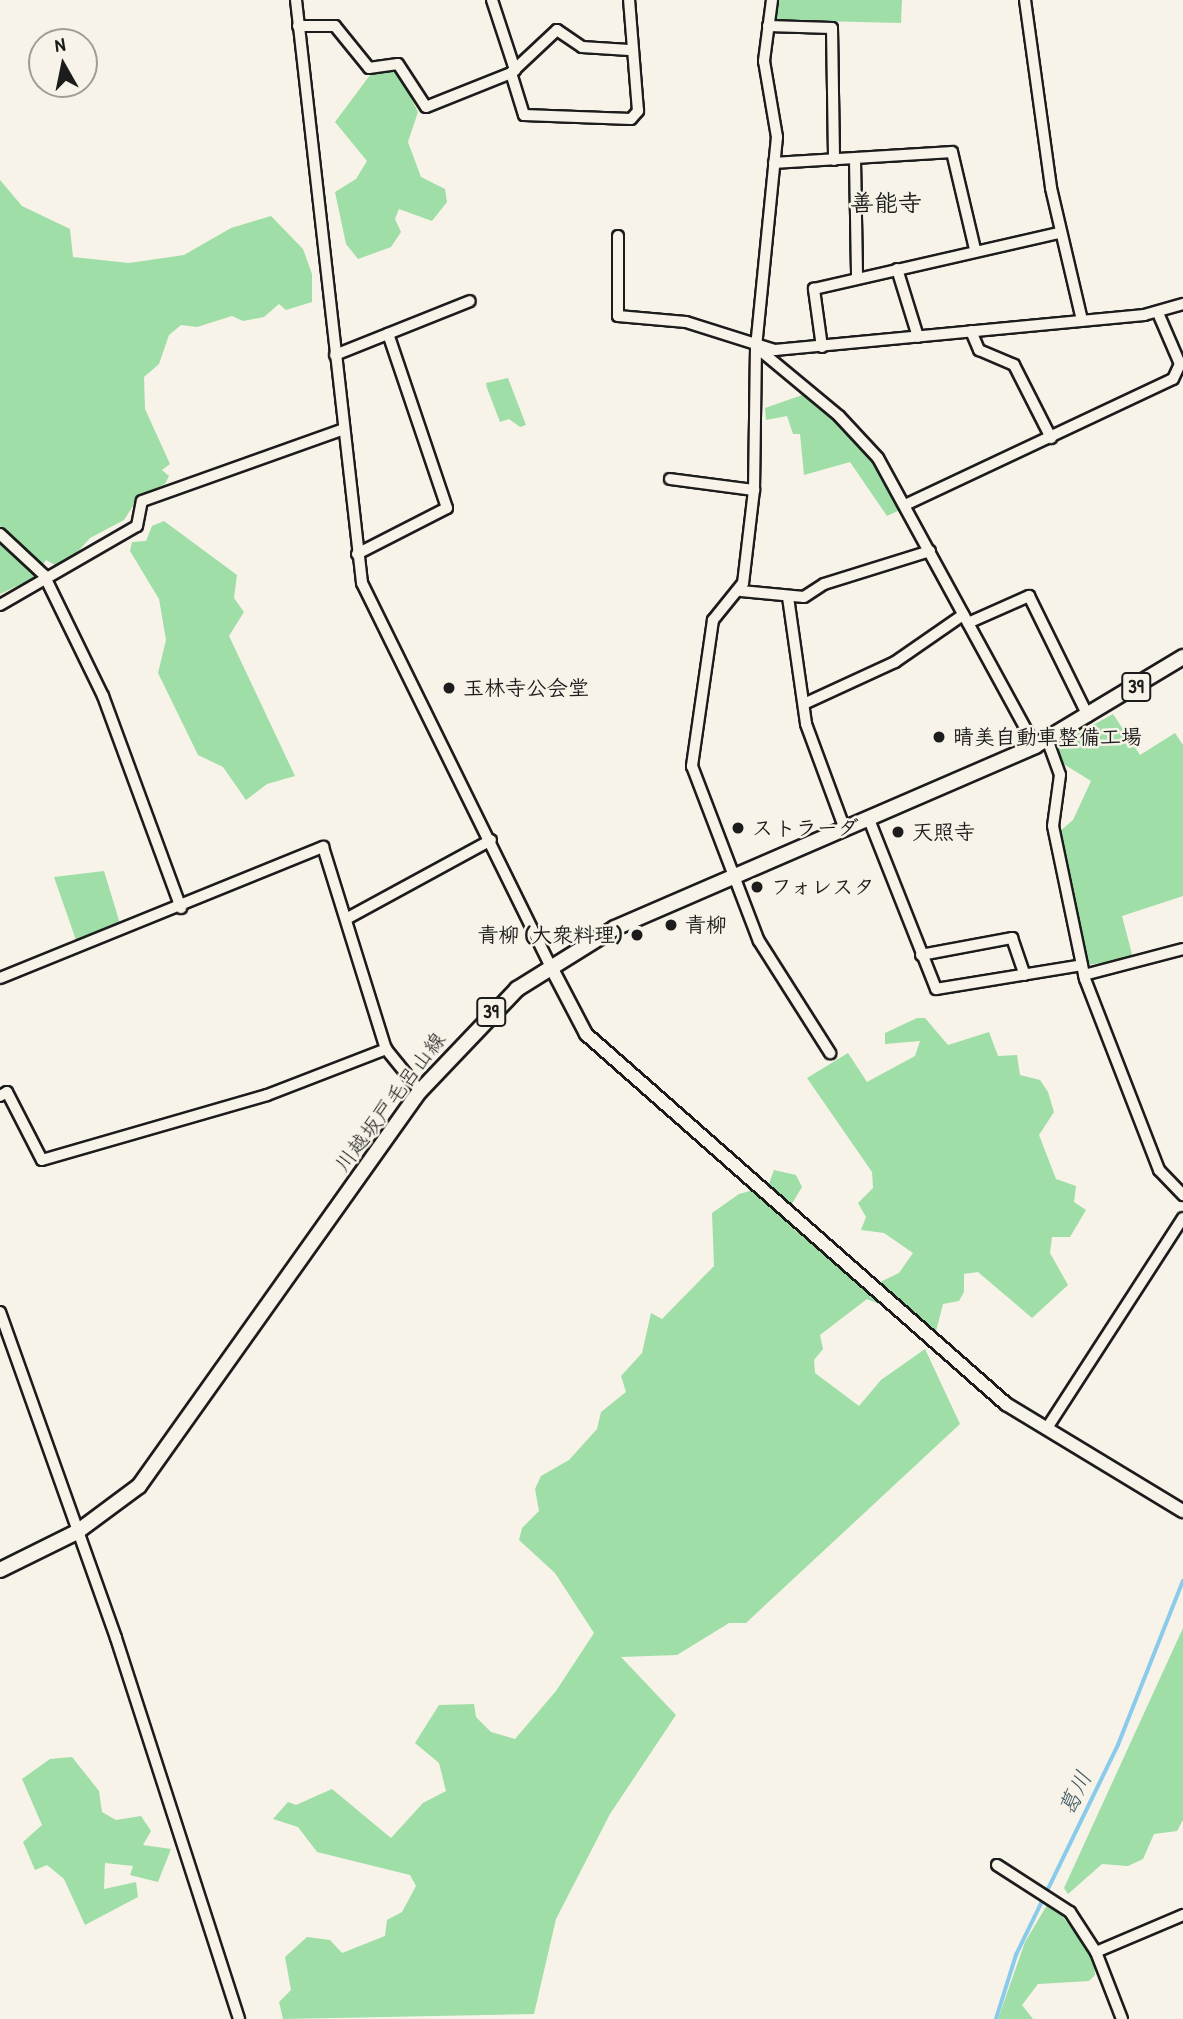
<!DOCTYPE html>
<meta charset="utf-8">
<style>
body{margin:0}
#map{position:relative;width:1183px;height:2019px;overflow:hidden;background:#f7f3e8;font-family:"Patrick Hand","Klee One",sans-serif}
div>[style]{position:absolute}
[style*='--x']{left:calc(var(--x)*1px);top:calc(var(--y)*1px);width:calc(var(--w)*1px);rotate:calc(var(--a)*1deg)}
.green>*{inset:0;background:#9fdea6}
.stream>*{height:3.5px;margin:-1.75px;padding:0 1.75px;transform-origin:1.75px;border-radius:1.75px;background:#8acbeb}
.roads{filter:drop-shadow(2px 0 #1c1c1c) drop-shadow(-2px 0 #1c1c1c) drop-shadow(0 2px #1c1c1c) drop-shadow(0 -2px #1c1c1c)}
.minor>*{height:10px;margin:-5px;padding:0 5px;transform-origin:5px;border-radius:5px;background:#f7f3e8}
.tertiary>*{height:12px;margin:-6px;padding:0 6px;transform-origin:6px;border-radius:6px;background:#f7f3e8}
.primary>*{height:14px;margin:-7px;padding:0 7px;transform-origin:7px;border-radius:7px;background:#f7f3e8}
.dots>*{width:19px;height:19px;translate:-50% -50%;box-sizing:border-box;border:4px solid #f7f3e8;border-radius:50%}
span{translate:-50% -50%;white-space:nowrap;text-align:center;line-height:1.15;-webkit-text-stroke:5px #f7f3e8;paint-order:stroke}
.shield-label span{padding:2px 5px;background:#f7f3e8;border:2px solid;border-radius:5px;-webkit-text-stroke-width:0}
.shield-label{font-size:19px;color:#1c1c1c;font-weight:700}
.poi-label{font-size:21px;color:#1c1c1c;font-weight:700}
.left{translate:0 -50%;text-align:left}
.right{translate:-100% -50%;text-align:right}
.street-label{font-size:21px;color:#1c1c1c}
.water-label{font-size:23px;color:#425964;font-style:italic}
.quarter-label{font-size:24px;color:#1c1c1c;font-weight:700}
.north{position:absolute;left:28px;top:28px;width:70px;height:70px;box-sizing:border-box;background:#f7f3e8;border:2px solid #9f9d96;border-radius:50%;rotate:351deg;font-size:19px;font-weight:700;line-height:28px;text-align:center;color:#1c1c1c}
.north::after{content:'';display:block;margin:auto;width:24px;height:32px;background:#1c1c1c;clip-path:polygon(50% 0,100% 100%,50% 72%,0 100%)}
</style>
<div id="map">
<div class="green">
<i style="clip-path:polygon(779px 0,902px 0,901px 23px,776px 20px)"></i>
<i style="clip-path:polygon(397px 70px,418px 112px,408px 142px,421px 177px,445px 189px,447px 202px,432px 221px,399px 209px,395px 219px,401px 232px,391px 247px,358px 259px,346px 244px,335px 192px,356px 179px,367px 161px,335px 122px,370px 75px)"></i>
<i style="clip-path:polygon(0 180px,22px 206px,70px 229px,73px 257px,129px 263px,184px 255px,231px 228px,271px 216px,303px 249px,312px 274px,312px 302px,286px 310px,279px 304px,264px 317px,243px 321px,232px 316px,197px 327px,181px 325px,169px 335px,159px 364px,144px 377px,145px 409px,170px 464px,162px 470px,169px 476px,165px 484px,138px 498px,124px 520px,90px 538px,73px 557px,57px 566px,46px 560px,34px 578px,0 594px)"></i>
<i style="clip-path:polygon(508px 378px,526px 425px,520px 427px,509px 419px,500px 422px,487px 388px,486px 383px)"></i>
<i style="clip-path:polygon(805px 394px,859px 442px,902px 509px,887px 516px,850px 462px,804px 475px,800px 434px,793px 434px,787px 416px,766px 420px,765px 408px)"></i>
<i style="clip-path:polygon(164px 521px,237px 575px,234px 598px,244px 612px,229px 636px,295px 776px,267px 784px,246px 800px,223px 767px,198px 755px,158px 673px,166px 640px,159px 599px,130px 551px,132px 542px,146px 541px,152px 526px)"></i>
<i style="clip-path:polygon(1113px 714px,1140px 755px,1175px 733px,1183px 745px,1183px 896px,1122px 916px,1133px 958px,1087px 965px,1059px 832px,1073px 820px,1091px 781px,1062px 763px,1053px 747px)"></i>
<i style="clip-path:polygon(104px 871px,121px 927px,77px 943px,54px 877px)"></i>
<i style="clip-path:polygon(917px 1018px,925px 1018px,948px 1045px,989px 1032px,998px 1056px,1017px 1055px,1020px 1075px,1040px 1080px,1048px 1092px,1054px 1112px,1039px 1135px,1056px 1179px,1076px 1186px,1074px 1202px,1086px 1210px,1070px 1237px,1052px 1237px,1050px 1253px,1068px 1285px,1032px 1318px,978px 1272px,964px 1274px,964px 1292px,959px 1301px,943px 1304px,935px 1335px,923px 1337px,891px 1309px,867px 1299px,820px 1335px,823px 1349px,814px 1360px,815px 1373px,859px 1406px,881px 1380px,925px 1349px,960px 1424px,746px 1623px,729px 1623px,677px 1655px,621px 1657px,676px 1715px,610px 1814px,556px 1919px,534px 2014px,283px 2019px,279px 2002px,291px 1990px,285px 1957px,307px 1937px,330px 1940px,342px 1953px,385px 1936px,387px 1920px,402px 1912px,416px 1886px,410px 1875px,317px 1852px,298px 1827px,273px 1819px,288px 1802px,296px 1805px,332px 1789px,391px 1838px,423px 1803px,446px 1791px,439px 1763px,415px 1743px,439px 1705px,474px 1704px,476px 1717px,491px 1732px,515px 1739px,556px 1691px,594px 1633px,555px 1573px,519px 1540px,522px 1528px,539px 1511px,535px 1489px,541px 1476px,569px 1460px,597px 1429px,601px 1412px,626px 1392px,621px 1376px,642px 1353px,651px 1313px,662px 1319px,714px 1266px,712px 1213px,739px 1194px,768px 1186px,774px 1170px,796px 1175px,802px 1187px,790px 1207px,790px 1226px,845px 1272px,878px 1283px,899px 1273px,913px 1253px,884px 1233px,861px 1230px,866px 1217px,858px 1203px,873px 1188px,872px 1172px,807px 1078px,848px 1053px,867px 1082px,915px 1056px,920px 1041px,885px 1044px,885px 1033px)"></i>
<i style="clip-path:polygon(1183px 1628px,1183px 1820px,1177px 1831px,1154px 1834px,1143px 1859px,1128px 1866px,1102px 1864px,1068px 1894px,1064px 1888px)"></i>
<i style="clip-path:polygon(72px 1757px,99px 1791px,102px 1812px,116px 1820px,141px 1816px,151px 1831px,143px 1845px,171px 1849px,158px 1882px,130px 1875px,133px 1866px,105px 1863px,104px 1889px,136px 1882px,138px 1897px,85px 1925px,64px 1879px,47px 1865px,35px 1870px,23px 1842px,42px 1825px,22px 1779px,50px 1759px)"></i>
<i style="clip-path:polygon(1050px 1900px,1094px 1958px,1095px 1975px,1089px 1981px,1038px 1984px,1022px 2005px,1033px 2019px,998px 2019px,1025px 1942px)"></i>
</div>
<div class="stream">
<i style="--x:996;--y:2019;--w:67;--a:-72.6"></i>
<i style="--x:1016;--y:1955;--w:233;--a:-64.1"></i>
<i style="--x:1118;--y:1745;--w:176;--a:-68.4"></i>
</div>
<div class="roads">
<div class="minor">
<i style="--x:296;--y:0;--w:587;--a:83.54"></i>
<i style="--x:362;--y:583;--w:426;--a:63.8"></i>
<i style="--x:492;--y:0;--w:74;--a:71.8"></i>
<i style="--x:772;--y:0;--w:62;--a:97.5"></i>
<i style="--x:764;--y:61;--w:77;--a:80.3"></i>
<i style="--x:777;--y:137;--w:211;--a:95.7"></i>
<i style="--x:756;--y:347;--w:143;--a:90.8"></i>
<i style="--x:754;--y:490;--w:94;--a:96.7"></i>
<i style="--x:743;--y:583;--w:48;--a:129"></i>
<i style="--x:713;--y:620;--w:148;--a:98.2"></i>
<i style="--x:692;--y:766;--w:187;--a:69.1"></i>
<i style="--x:759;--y:941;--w:133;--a:57.6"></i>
<i style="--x:1025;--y:0;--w:190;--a:82.1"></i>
<i style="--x:1051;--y:188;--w:136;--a:76.8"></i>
<i style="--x:298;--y:26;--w:37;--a:0"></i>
<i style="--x:335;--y:26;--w:54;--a:51"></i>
<i style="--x:369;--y:68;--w:29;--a:-8"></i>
<i style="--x:398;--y:64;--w:51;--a:56.9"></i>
<i style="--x:426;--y:107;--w:92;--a:-21.8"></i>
<i style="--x:511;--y:73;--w:63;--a:-43.1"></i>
<i style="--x:557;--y:30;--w:30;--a:34"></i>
<i style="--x:582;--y:47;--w:47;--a:3.7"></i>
<i style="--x:768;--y:26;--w:64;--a:1.8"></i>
<i style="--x:832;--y:28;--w:132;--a:89.1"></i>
<i style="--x:511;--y:73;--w:44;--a:72.8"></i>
<i style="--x:524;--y:115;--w:107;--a:2.1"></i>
<i style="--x:631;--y:119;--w:11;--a:-49"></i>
<i style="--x:638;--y:111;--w:111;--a:-94.6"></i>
<i style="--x:855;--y:159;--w:117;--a:89"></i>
<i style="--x:774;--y:163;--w:178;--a:-3.5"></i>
<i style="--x:952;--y:152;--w:100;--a:76.7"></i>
<i style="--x:618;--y:236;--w:80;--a:90"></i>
<i style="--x:618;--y:316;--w:68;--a:5"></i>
<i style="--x:686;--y:322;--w:93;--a:17.5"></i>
<i style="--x:775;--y:350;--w:371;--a:-5.4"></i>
<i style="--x:1144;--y:315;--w:41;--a:-15.8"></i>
<i style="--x:897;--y:269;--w:71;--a:72.8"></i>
<i style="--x:971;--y:331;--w:21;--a:67"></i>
<i style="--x:979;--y:350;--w:38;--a:23"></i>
<i style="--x:1014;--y:365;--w:82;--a:63.1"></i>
<i style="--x:756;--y:347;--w:108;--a:39.7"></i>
<i style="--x:839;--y:416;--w:57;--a:47.1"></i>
<i style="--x:878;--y:458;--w:328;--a:61.4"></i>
<i style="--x:822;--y:347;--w:59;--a:-97.9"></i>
<i style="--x:814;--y:289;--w:251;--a:-12.9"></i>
<i style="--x:335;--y:355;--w:145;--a:-21.8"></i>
<i style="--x:670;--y:479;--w:85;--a:7.5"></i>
<i style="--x:905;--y:505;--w:296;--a:-25.2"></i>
<i style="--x:1173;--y:379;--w:17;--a:-65"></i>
<i style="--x:1180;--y:364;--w:56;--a:-113.3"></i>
<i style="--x:0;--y:534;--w:60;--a:43"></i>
<i style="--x:44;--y:575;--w:135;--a:64"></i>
<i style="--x:103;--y:696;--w:226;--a:69.8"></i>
<i style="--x:357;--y:554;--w:101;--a:-27.1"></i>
<i style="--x:447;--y:508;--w:184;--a:-108.7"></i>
<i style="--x:741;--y:591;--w:63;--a:5.4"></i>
<i style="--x:804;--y:597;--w:24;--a:-33"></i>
<i style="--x:824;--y:584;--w:111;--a:-17.3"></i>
<i style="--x:788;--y:597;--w:128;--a:81.9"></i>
<i style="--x:806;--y:724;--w:110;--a:69.7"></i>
<i style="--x:0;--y:605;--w:158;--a:-30"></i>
<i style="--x:137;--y:526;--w:25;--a:-79"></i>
<i style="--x:142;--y:501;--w:214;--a:-19.6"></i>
<i style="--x:968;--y:623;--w:67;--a:-23.9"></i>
<i style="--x:1029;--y:596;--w:134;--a:63.8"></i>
<i style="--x:806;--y:703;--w:98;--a:-24.7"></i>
<i style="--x:895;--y:662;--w:83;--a:-34.7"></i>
<i style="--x:1047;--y:739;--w:38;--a:70"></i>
<i style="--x:1060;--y:775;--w:51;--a:97.8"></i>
<i style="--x:1053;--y:826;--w:156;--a:78.2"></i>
<i style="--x:1085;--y:979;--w:205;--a:68.8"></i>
<i style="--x:1159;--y:1170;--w:35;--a:46"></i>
<i style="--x:868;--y:817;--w:185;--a:68.4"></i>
<i style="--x:936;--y:989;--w:148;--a:-9.3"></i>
<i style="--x:346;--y:919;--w:165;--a:-28.6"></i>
<i style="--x:921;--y:955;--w:93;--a:-10.6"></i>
<i style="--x:1012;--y:938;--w:39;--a:71"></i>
<i style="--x:1084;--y:975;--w:102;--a:-14.7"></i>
<i style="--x:0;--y:978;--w:349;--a:-22.1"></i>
<i style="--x:323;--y:847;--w:212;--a:72.7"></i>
<i style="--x:386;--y:1049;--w:54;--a:51"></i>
<i style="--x:0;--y:1096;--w:8;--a:-30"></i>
<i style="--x:7;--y:1092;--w:76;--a:62.8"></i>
<i style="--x:42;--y:1160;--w:234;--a:-16.1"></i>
<i style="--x:267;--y:1095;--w:128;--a:-21.1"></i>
<i style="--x:0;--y:1312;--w:346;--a:70.4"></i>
<i style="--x:116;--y:1638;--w:400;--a:72.1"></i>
<i style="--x:1047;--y:1428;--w:250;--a:-57.1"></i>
<i style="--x:997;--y:1865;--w:87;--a:32.8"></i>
<i style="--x:1070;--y:1912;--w:48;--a:57"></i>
<i style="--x:1096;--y:1952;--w:72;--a:68.8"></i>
<i style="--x:1096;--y:1952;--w:95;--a:-23"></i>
</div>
<div class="tertiary">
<i style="--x:550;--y:965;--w:78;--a:62.4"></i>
<i style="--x:586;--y:1034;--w:560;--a:41.38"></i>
<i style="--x:1006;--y:1404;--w:207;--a:31.2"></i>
</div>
<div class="primary">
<i style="--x:0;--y:1570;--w:86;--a:-26.3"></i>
<i style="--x:77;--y:1532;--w:77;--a:-36.6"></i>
<i style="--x:139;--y:1486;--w:485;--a:-54.6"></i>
<i style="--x:420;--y:1091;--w:141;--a:-46.4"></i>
<i style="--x:517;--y:989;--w:115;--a:-31.9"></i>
<i style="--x:615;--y:928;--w:458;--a:-23.4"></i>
<i style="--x:1035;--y:746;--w:173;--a:-31"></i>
</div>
</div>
<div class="dots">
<i style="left:449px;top:688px;background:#1c1c1c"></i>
<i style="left:939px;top:737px;background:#1c1c1c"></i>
<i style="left:738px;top:828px;background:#1c1c1c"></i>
<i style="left:898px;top:832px;background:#1c1c1c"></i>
<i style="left:757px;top:887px;background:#1c1c1c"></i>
<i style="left:671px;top:925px;background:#1c1c1c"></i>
<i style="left:637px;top:935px;background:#1c1c1c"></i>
</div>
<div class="shield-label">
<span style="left:1136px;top:687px">39</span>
<span style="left:491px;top:1012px">39</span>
</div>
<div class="poi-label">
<span class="left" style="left:463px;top:688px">玉林寺公会堂</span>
<span class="left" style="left:953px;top:737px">晴美自動車整備工場</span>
<span class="left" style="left:752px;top:828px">ストラーダ</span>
<span class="left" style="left:912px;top:832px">天照寺</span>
<span class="left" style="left:771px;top:887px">フォレスタ</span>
<span class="left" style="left:685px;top:925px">青柳</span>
<span class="right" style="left:623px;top:935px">青柳 (大衆料理)</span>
</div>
<div class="street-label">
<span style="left:390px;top:1102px;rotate:-53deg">川越坂戸毛呂山線</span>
</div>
<div class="water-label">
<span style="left:1075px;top:1793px;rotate:-64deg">葛川</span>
</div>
<div class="quarter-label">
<span style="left:886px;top:203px">善能寺</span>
</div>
<div class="north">N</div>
</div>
